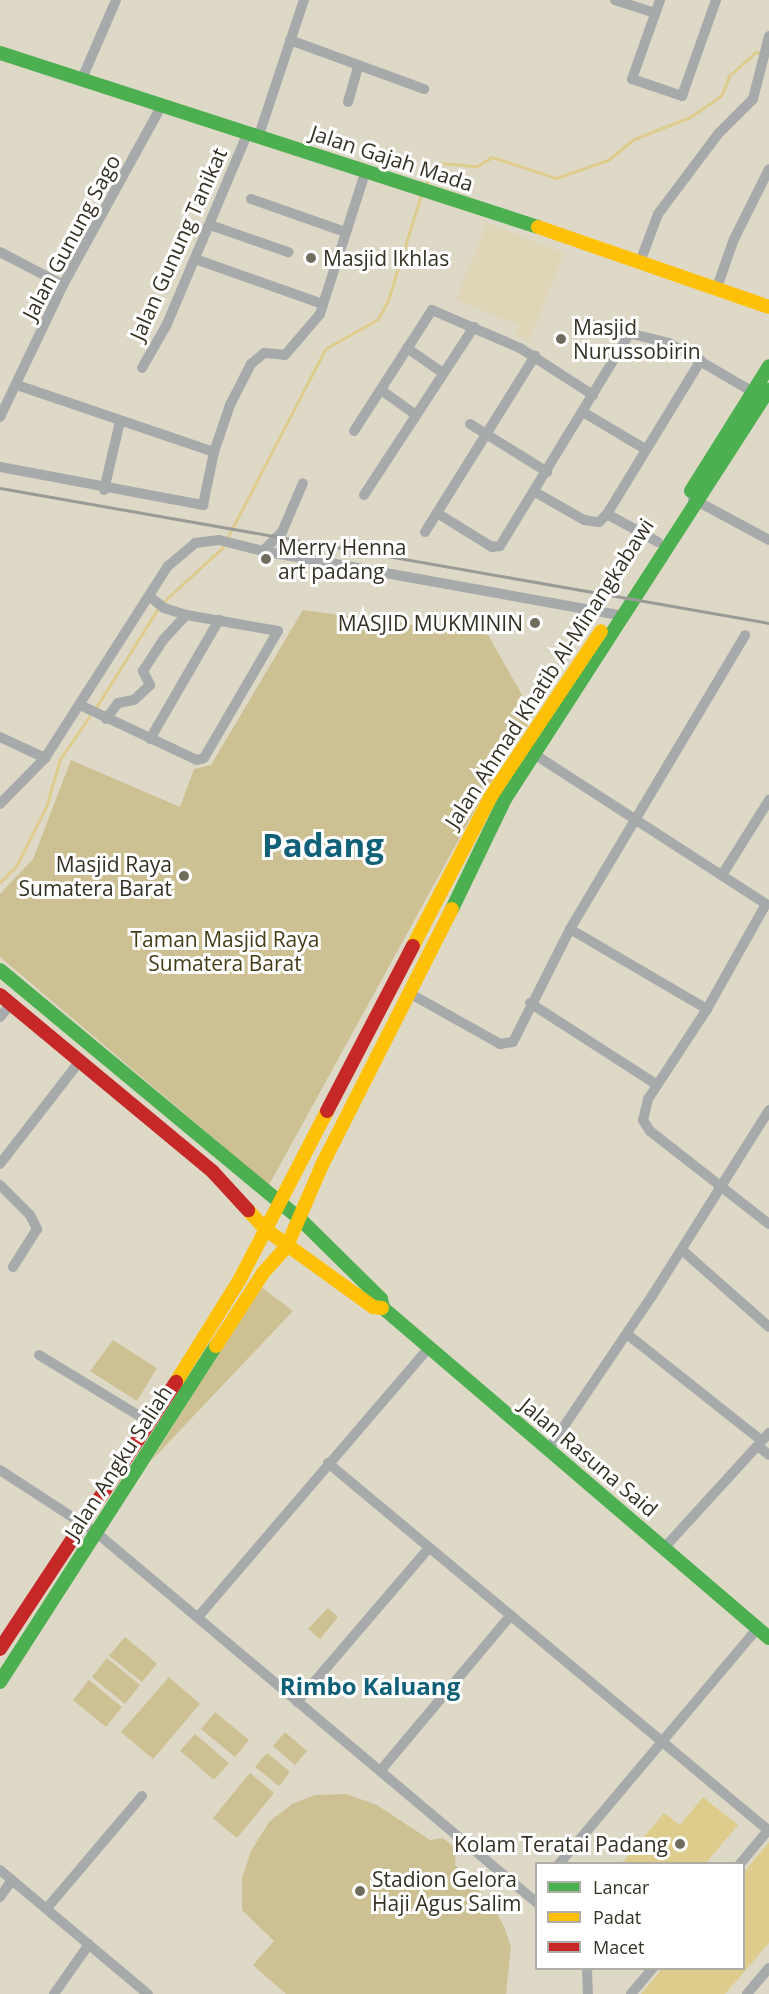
<!DOCTYPE html>
<style>
body{margin:0}
#map{position:relative;width:769px;height:1994px;overflow:hidden;background:#ded9c7;font-family:"Open Sans",sans-serif}
div>[style]{position:absolute}
[style*='--x']{left:calc(var(--x)*1px);top:calc(var(--y)*1px);width:calc(var(--w)*1px);rotate:calc(var(--a)*1deg)}
.built>*{inset:0;background:#ded6b7}
.green>*{inset:0;background:#cdc193}
.water>*{inset:0;background:#ddcc8b}
.stream>*{height:3px;margin:-1.5px;padding:0 1.5px;transform-origin:1.5px;border-radius:1.5px;background:#ddcc8b}
.street>*{height:10px;margin:-5px;padding:0 5px;transform-origin:5px;border-radius:5px;background:#a6aaaa}
.fast>*{height:14px;margin:-7px;padding:0 7px;transform-origin:7px;border-radius:7px;background:#4caf50}
.slow>*{height:14px;margin:-7px;padding:0 7px;transform-origin:7px;border-radius:7px;background:#ffc107}
.jam>*{height:14px;margin:-7px;padding:0 7px;transform-origin:7px;border-radius:7px;background:#c62828}
.rail>*{height:3px;margin:-1.5px;padding:0 1.5px;transform-origin:1.5px;border-radius:1.5px;background:#9a9b97}
.dots>*{width:16px;height:16px;translate:-50% -50%;box-sizing:border-box;border:3px solid #fff;border-radius:50%}
span{translate:-50% -50%;white-space:nowrap;text-align:center;line-height:1.15;-webkit-text-stroke:6px #fff;paint-order:stroke}
.street-label{font-size:21px;color:#353224}
.poi-label{font-size:21px;color:#353224}
.left{translate:0 -50%;text-align:left}
.right{translate:-100% -50%;text-align:right}
.park-label{font-size:21px;color:#463d18}
.quarter-label{font-size:24px;color:#106077;font-weight:700}
.town-label{font-size:33px;color:#106077;font-weight:700}
.legend{position:absolute;left:535px;top:1862px;width:210px;height:108px;box-sizing:border-box;background:#fff;border:2px solid #aeada7;margin:0;padding:8px 10px;list-style:none;font-size:18px;color:#353224}
.legend li{display:flex;align-items:center;gap:12px;height:30px}
.legend b{width:30px;border:2px solid #aeada7}
</style>
<div id="map">
<div class="built">
<i style="clip-path:polygon(487px 223px,564px 253px,529px 341px,515px 335px,519px 325px,456px 300px)"></i>
</div>
<div class="green">
<i style="clip-path:polygon(303px 610px,488px 635px,534px 716px,487px 788px,269px 1185px,0 957px,0 894px,33px 859px,71px 760px,180px 807px,194px 769px,211px 765px)"></i>
<i style="clip-path:polygon(261px 1287px,293px 1311px,151px 1461px)"></i>
<i style="clip-path:polygon(113px 1340px,157px 1368px,137px 1401px,90px 1371px)"></i>
<i style="clip-path:polygon(328px 1608px,338px 1617px,320px 1639px,308px 1629px)"></i>
<i style="clip-path:polygon(125px 1637px,157px 1664px,142px 1682px,109px 1656px)"></i>
<i style="clip-path:polygon(107px 1658px,140px 1685px,125px 1704px,92px 1677px)"></i>
<i style="clip-path:polygon(169px 1677px,200px 1704px,153px 1759px,121px 1732px)"></i>
<i style="clip-path:polygon(89px 1680px,122px 1707px,106px 1727px,73px 1700px)"></i>
<i style="clip-path:polygon(215px 1712px,249px 1740px,235px 1757px,201px 1729px)"></i>
<i style="clip-path:polygon(285px 1732px,307px 1751px,295px 1765px,273px 1746px)"></i>
<i style="clip-path:polygon(195px 1734px,229px 1763px,214px 1780px,180px 1751px)"></i>
<i style="clip-path:polygon(267px 1753px,290px 1772px,279px 1786px,255px 1767px)"></i>
<i style="clip-path:polygon(250px 1773px,274px 1793px,237px 1838px,213px 1818px)"></i>
<i style="clip-path:polygon(346px 1794px,377px 1805px,430px 1840px,443px 1838px,456px 1849px,455px 1865px,494px 1907px,505px 1929px,511px 1947px,506px 1994px,286px 1994px,253px 1965px,274px 1941px,242px 1910px,242px 1878px,251px 1851px,269px 1822px,292px 1804px,315px 1795px)"></i>
</div>
<div class="water">
<i style="clip-path:polygon(703px 1797px,738px 1825px,706px 1863px,622px 1863px,664px 1813px,680px 1825px)"></i>
<i style="clip-path:polygon(769px 1842px,769px 1943px,725px 1994px,641px 1994px,662px 1969px,744px 1968px,744px 1872px)"></i>
</div>
<div class="stream">
<i style="--x:426;--y:184;--w:25;--a:-56"></i>
<i style="--x:440;--y:163;--w:37;--a:5"></i>
<i style="--x:477;--y:166;--w:17;--a:-31"></i>
<i style="--x:492;--y:157;--w:67;--a:18.2"></i>
<i style="--x:556;--y:178;--w:55;--a:-19.1"></i>
<i style="--x:608;--y:160;--w:33;--a:-39"></i>
<i style="--x:634;--y:139;--w:60;--a:-21.4"></i>
<i style="--x:690;--y:117;--w:37;--a:-34"></i>
<i style="--x:721;--y:96;--w:22;--a:-68"></i>
<i style="--x:729;--y:76;--w:36;--a:-42"></i>
<i style="--x:756;--y:52;--w:7;--a:16"></i>
<i style="--x:162;--y:603;--w:81;--a:-42.5"></i>
<i style="--x:222;--y:548;--w:224;--a:-62.6"></i>
<i style="--x:325;--y:349;--w:61;--a:-29.5"></i>
<i style="--x:378;--y:319;--w:21;--a:-62"></i>
<i style="--x:388;--y:300;--w:113;--a:-72.5"></i>
<i style="--x:95;--y:709;--w:119;--a:-58"></i>
<i style="--x:0;--y:882;--w:23;--a:-45"></i>
<i style="--x:16;--y:866;--w:66;--a:-63"></i>
<i style="--x:46;--y:807;--w:50;--a:-73.7"></i>
<i style="--x:60;--y:759;--w:55;--a:-55.4"></i>
</div>
<div class="street">
<i style="--x:615;--y:0;--w:42;--a:18"></i>
<i style="--x:660;--y:0;--w:84;--a:109.5"></i>
<i style="--x:632;--y:79;--w:53;--a:18.8"></i>
<i style="--x:682;--y:96;--w:102;--a:-70.5"></i>
<i style="--x:290;--y:40;--w:143;--a:20.1"></i>
<i style="--x:81;--y:81;--w:88;--a:-66.6"></i>
<i style="--x:348;--y:102;--w:36;--a:-74"></i>
<i style="--x:258;--y:138;--w:145;--a:-71.6"></i>
<i style="--x:251;--y:199;--w:100;--a:19.3"></i>
<i style="--x:210;--y:225;--w:83;--a:19.1"></i>
<i style="--x:0;--y:252;--w:71;--a:27.6"></i>
<i style="--x:195;--y:259;--w:136;--a:19.4"></i>
<i style="--x:640;--y:262;--w:51;--a:-69.4"></i>
<i style="--x:658;--y:214;--w:100;--a:-53.1"></i>
<i style="--x:718;--y:134;--w:49;--a:-45"></i>
<i style="--x:753;--y:99;--w:65;--a:-75.7"></i>
<i style="--x:716;--y:290;--w:54;--a:-70.6"></i>
<i style="--x:734;--y:239;--w:78;--a:-63.4"></i>
<i style="--x:591;--y:324;--w:80;--a:13.7"></i>
<i style="--x:669;--y:343;--w:97;--a:30.3"></i>
<i style="--x:407;--y:348;--w:44;--a:34.8"></i>
<i style="--x:142;--y:368;--w:51;--a:-60.4"></i>
<i style="--x:167;--y:324;--w:205;--a:-67.1"></i>
<i style="--x:17;--y:385;--w:208;--a:18.8"></i>
<i style="--x:381;--y:390;--w:43;--a:35.5"></i>
<i style="--x:583;--y:412;--w:72;--a:30.8"></i>
<i style="--x:0;--y:417;--w:146;--a:-64.5"></i>
<i style="--x:63;--y:285;--w:203;--a:-61.2"></i>
<i style="--x:470;--y:424;--w:91;--a:31.9"></i>
<i style="--x:354;--y:431;--w:144;--a:-57.2"></i>
<i style="--x:432;--y:310;--w:96;--a:23.4"></i>
<i style="--x:520;--y:348;--w:87;--a:32.8"></i>
<i style="--x:0;--y:467;--w:207;--a:10.6"></i>
<i style="--x:203;--y:505;--w:54;--a:-78.3"></i>
<i style="--x:214;--y:452;--w:50;--a:-71.2"></i>
<i style="--x:230;--y:405;--w:46;--a:-62.9"></i>
<i style="--x:251;--y:364;--w:17;--a:-40"></i>
<i style="--x:264;--y:353;--w:21;--a:5"></i>
<i style="--x:285;--y:355;--w:54;--a:-49.5"></i>
<i style="--x:320;--y:314;--w:151;--a:-72.3"></i>
<i style="--x:104;--y:490;--w:71;--a:-76.9"></i>
<i style="--x:535;--y:492;--w:56;--a:29.7"></i>
<i style="--x:584;--y:520;--w:15;--a:8"></i>
<i style="--x:599;--y:522;--w:11;--a:-45"></i>
<i style="--x:607;--y:514;--w:58;--a:28.8"></i>
<i style="--x:364;--y:495;--w:201;--a:-56.8"></i>
<i style="--x:693;--y:499;--w:86;--a:28.3"></i>
<i style="--x:437;--y:513;--w:65;--a:31.7"></i>
<i style="--x:492;--y:547;--w:8;--a:-7"></i>
<i style="--x:500;--y:546;--w:247;--a:-58.6"></i>
<i style="--x:607;--y:514;--w:180;--a:-58.6"></i>
<i style="--x:425;--y:532;--w:208;--a:-58"></i>
<i style="--x:263;--y:551;--w:27;--a:-45"></i>
<i style="--x:282;--y:532;--w:53;--a:-66.8"></i>
<i style="--x:80;--y:705;--w:129;--a:25.2"></i>
<i style="--x:197;--y:760;--w:7;--a:-16"></i>
<i style="--x:204;--y:758;--w:147;--a:-59.8"></i>
<i style="--x:278;--y:631;--w:93;--a:-170.1"></i>
<i style="--x:106;--y:719;--w:20;--a:-53"></i>
<i style="--x:118;--y:703;--w:16;--a:-11"></i>
<i style="--x:134;--y:700;--w:22;--a:-43"></i>
<i style="--x:150;--y:685;--w:16;--a:-117"></i>
<i style="--x:143;--y:671;--w:37;--a:-57"></i>
<i style="--x:163;--y:640;--w:34;--a:-47"></i>
<i style="--x:186;--y:615;--w:23;--a:-162"></i>
<i style="--x:164;--y:608;--w:19;--a:-141"></i>
<i style="--x:0;--y:737;--w:50;--a:25"></i>
<i style="--x:150;--y:739;--w:138;--a:-59.9"></i>
<i style="--x:534;--y:754;--w:276;--a:32.9"></i>
<i style="--x:766;--y:904;--w:120;--a:119.3"></i>
<i style="--x:707;--y:1009;--w:108;--a:123.2"></i>
<i style="--x:648;--y:1099;--w:22;--a:103"></i>
<i style="--x:643;--y:1120;--w:13;--a:58"></i>
<i style="--x:650;--y:1131;--w:151;--a:38"></i>
<i style="--x:0;--y:804;--w:64;--a:-45.6"></i>
<i style="--x:45;--y:758;--w:228;--a:-57.4"></i>
<i style="--x:168;--y:566;--w:35;--a:-40"></i>
<i style="--x:195;--y:543;--w:24;--a:-7"></i>
<i style="--x:219;--y:540;--w:45;--a:14"></i>
<i style="--x:263;--y:551;--w:368;--a:10.2"></i>
<i style="--x:722;--y:875;--w:89;--a:-57.9"></i>
<i style="--x:570;--y:929;--w:159;--a:30.3"></i>
<i style="--x:411;--y:994;--w:102;--a:29.3"></i>
<i style="--x:500;--y:1044;--w:13;--a:-9"></i>
<i style="--x:513;--y:1042;--w:127;--a:-63.2"></i>
<i style="--x:570;--y:929;--w:342;--a:-59.2"></i>
<i style="--x:530;--y:1003;--w:151;--a:32.8"></i>
<i style="--x:0;--y:1017;--w:17;--a:-50"></i>
<i style="--x:0;--y:1164;--w:129;--a:-52.2"></i>
<i style="--x:0;--y:1185;--w:42;--a:45"></i>
<i style="--x:30;--y:1215;--w:16;--a:63"></i>
<i style="--x:37;--y:1229;--w:45;--a:122.3"></i>
<i style="--x:682;--y:1250;--w:116;--a:41.5"></i>
<i style="--x:627;--y:1334;--w:172;--a:38.4"></i>
<i style="--x:39;--y:1355;--w:131;--a:31.3"></i>
<i style="--x:758;--y:1446;--w:14;--a:39"></i>
<i style="--x:548;--y:1450;--w:186;--a:-56"></i>
<i style="--x:652;--y:1296;--w:220;--a:-57.8"></i>
<i style="--x:328;--y:1463;--w:573;--a:39.83"></i>
<i style="--x:0;--y:1470;--w:117;--a:33.1"></i>
<i style="--x:98;--y:1534;--w:572;--a:40.04"></i>
<i style="--x:664;--y:1548;--w:156;--a:-47.6"></i>
<i style="--x:198;--y:1617;--w:353;--a:-49.4"></i>
<i style="--x:297;--y:1702;--w:203;--a:-49.4"></i>
<i style="--x:381;--y:1770;--w:202;--a:-50"></i>
<i style="--x:559;--y:1864;--w:309;--a:-49.9"></i>
<i style="--x:740;--y:1864;--w:45;--a:-50.4"></i>
<i style="--x:0;--y:1870;--w:193;--a:40"></i>
<i style="--x:0;--y:1897;--w:21;--a:-55"></i>
<i style="--x:47;--y:1908;--w:147;--a:-49.7"></i>
<i style="--x:587;--y:1968;--w:26;--a:88"></i>
<i style="--x:54;--y:1994;--w:61;--a:-55"></i>
<i style="--x:631;--y:1994;--w:34;--a:-50"></i>
<i style="--x:747;--y:1994;--w:34;--a:-50"></i>
</div>
<div class="fast">
<i style="--x:0;--y:53;--w:565;--a:17.92"></i>
<i style="--x:691;--y:491;--w:147;--a:-58"></i>
<i style="--x:452;--y:909;--w:122;--a:-64.3"></i>
<i style="--x:505;--y:799;--w:487;--a:-57.2"></i>
<i style="--x:0;--y:970;--w:388;--a:39.7"></i>
<i style="--x:299;--y:1218;--w:115;--a:44.6"></i>
<i style="--x:381;--y:1299;--w:9;--a:77"></i>
<i style="--x:383;--y:1308;--w:508;--a:40.53"></i>
<i style="--x:0;--y:1682;--w:399;--a:-57.3"></i>
</div>
<div class="slow">
<i style="--x:538;--y:227;--w:244;--a:19.1"></i>
<i style="--x:413;--y:946;--w:169;--a:-62.5"></i>
<i style="--x:491;--y:796;--w:198;--a:-56.3"></i>
<i style="--x:248;--y:1210;--w:25;--a:48"></i>
<i style="--x:265;--y:1229;--w:133;--a:35.8"></i>
<i style="--x:373;--y:1307;--w:9;--a:6"></i>
<i style="--x:216;--y:1346;--w:87;--a:-57.2"></i>
<i style="--x:263;--y:1273;--w:36;--a:-48"></i>
<i style="--x:287;--y:1246;--w:88;--a:-66.6"></i>
<i style="--x:322;--y:1165;--w:287;--a:-63.1"></i>
<i style="--x:176;--y:1382;--w:121;--a:-58.1"></i>
<i style="--x:240;--y:1279;--w:189;--a:-62.6"></i>
</div>
<div class="jam">
<i style="--x:0;--y:995;--w:277;--a:39.7"></i>
<i style="--x:213;--y:1172;--w:52;--a:47.4"></i>
<i style="--x:327;--y:1111;--w:186;--a:-62.5"></i>
<i style="--x:0;--y:1649;--w:320;--a:-56.6"></i>
</div>
<div class="rail">
<i style="--x:0;--y:488;--w:781;--a:9.96"></i>
</div>
<div class="dots">
<i style="left:311px;top:258px;background:#706c5d"></i>
<i style="left:561px;top:339px;background:#706c5d"></i>
<i style="left:266px;top:559px;background:#706c5d"></i>
<i style="left:535px;top:623px;background:#706c5d"></i>
<i style="left:184px;top:876px;background:#706c5d"></i>
<i style="left:680px;top:1844px;background:#706c5d"></i>
<i style="left:360px;top:1891px;background:#706c5d"></i>
</div>
<div class="street-label">
<span style="left:392px;top:158px;rotate:18deg">Jalan Gajah Mada</span>
<span style="left:71px;top:237px;rotate:-62deg">Jalan Gunung Sago</span>
<span style="left:178px;top:244px;rotate:-66deg">Jalan Gunung Tanikat</span>
<span style="left:549px;top:673px;rotate:-57deg">Jalan Ahmad Khatib Al-Minangkabawi</span>
<span style="left:589px;top:1457px;rotate:40deg">Jalan Rasuna Said</span>
<span style="left:118px;top:1462px;rotate:-57deg">Jalan Angku Saliah</span>
</div>
<div class="poi-label">
<span class="left" style="left:323px;top:258px">Masjid Ikhlas</span>
<span class="left" style="left:573px;top:339px">Masjid<br>Nurussobirin</span>
<span class="left" style="left:278px;top:559px">Merry Henna<br>art padang</span>
<span class="right" style="left:523px;top:623px">MASJID MUKMININ</span>
<span class="right" style="left:172px;top:876px">Masjid Raya<br>Sumatera Barat</span>
<span class="right" style="left:668px;top:1844px">Kolam Teratai Padang</span>
<span class="left" style="left:372px;top:1891px">Stadion Gelora<br>Haji Agus Salim</span>
</div>
<div class="park-label">
<span style="left:225px;top:951px">Taman Masjid Raya<br>Sumatera Barat</span>
</div>
<div class="quarter-label">
<span style="left:370px;top:1686px">Rimbo Kaluang</span>
</div>
<div class="town-label">
<span style="left:323px;top:845px">Padang</span>
</div>
<ul class="legend">
<li><b style="height:8px;background:#4caf50"></b>Lancar</li>
<li><b style="height:8px;background:#ffc107"></b>Padat</li>
<li><b style="height:8px;background:#c62828"></b>Macet</li>
</ul>
</div>
